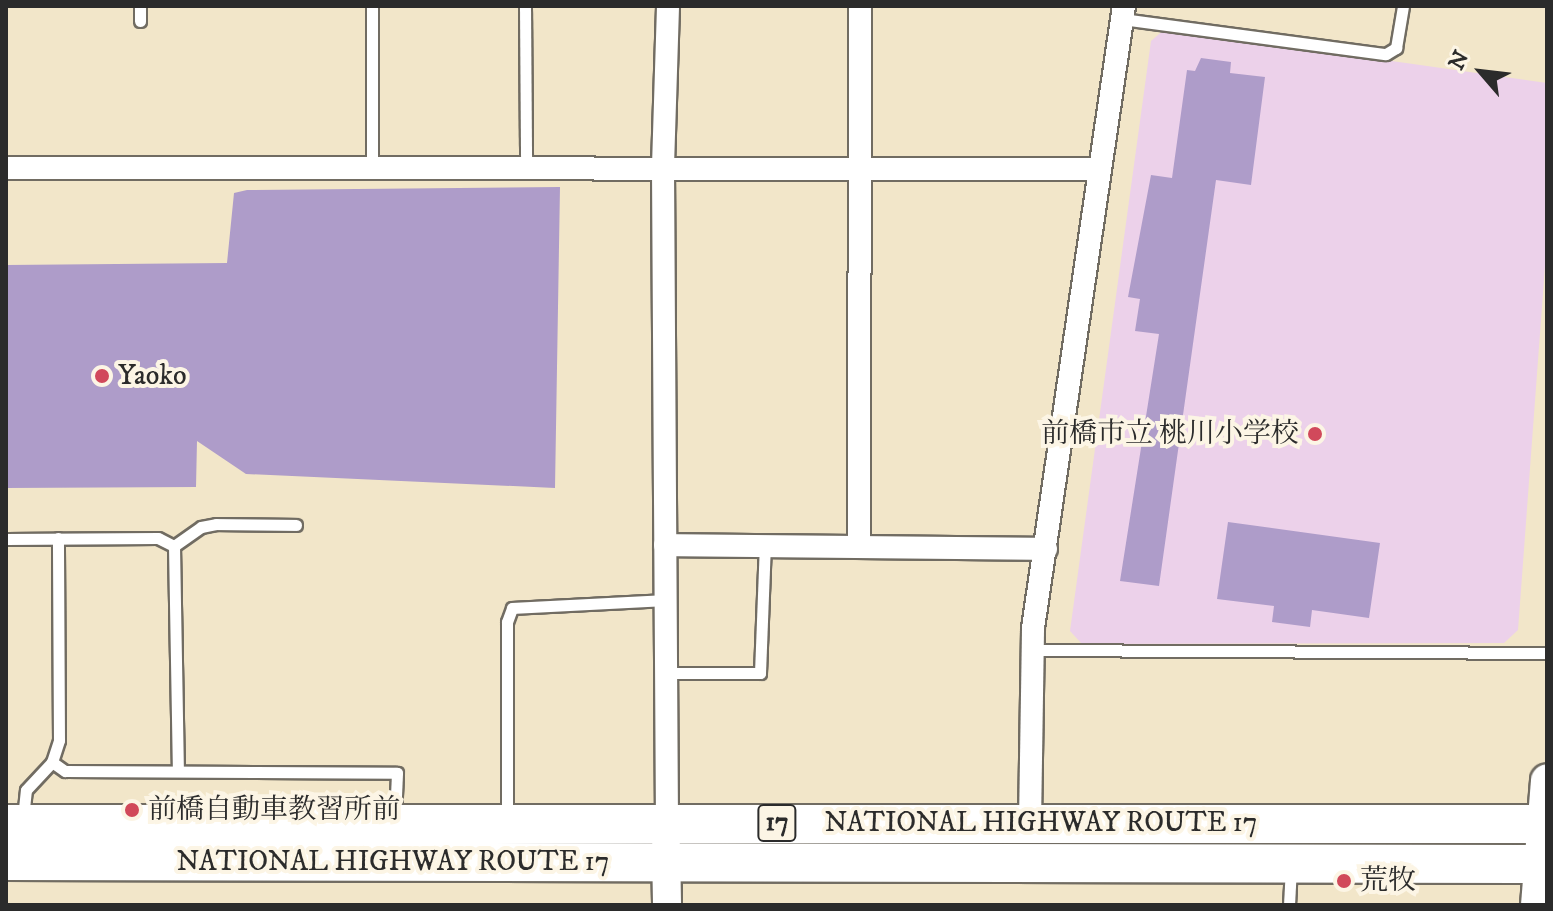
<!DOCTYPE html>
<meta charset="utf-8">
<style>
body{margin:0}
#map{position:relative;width:1553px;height:911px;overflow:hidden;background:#f2e6c9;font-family:"IM FELL DW Pica","Noto Serif JP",serif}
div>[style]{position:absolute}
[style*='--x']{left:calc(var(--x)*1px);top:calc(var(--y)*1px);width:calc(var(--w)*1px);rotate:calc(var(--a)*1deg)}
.built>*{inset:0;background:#ecd1ea}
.building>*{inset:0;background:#ae9cc9}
.roads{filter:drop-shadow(2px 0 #716c62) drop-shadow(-2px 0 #716c62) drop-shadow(0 2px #716c62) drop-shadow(0 -2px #716c62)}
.service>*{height:11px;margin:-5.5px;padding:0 5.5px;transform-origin:5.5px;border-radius:5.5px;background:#fff}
.minor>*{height:22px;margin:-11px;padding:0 11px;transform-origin:11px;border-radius:11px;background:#fff}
.tertiary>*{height:28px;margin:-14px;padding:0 14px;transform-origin:14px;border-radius:14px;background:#fff}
.secondary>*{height:32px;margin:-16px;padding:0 16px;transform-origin:16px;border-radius:16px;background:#fff}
.trunk>*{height:38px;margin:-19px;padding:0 19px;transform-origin:19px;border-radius:19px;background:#fff}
.dots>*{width:22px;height:22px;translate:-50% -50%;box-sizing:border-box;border:4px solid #fcf5e5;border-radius:50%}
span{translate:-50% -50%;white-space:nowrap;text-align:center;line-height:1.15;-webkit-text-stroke:8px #fcf5e5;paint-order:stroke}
.shield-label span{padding:2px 6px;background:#fcf5e5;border:2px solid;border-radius:6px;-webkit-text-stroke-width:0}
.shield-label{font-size:26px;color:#2b2b2b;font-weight:700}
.poi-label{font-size:28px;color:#2b2b2b}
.left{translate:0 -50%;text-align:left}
.right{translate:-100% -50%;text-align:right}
.street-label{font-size:28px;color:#2b2b2b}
.frame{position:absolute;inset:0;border:8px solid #2b2b2b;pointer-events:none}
.north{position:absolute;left:1441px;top:32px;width:80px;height:80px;-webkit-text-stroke:6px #fcf5e5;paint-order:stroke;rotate:298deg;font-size:22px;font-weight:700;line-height:32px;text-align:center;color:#2b2b2b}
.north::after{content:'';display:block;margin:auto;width:28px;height:36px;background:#2b2b2b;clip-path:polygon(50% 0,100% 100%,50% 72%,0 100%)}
</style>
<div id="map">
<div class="built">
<i style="clip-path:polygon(1165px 29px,1547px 83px,1547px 239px,1518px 630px,1504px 643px,1082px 644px,1070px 631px,1151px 41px)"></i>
</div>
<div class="building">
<i style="clip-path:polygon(1201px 58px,1231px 62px,1230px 73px,1265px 77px,1251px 185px,1216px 180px,1159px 586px,1120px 581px,1159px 334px,1135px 331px,1140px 299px,1128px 297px,1151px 175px,1172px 178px,1187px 70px,1195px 71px)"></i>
<i style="clip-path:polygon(560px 187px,555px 488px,246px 474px,197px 441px,196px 487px,6px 488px,6px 265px,227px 263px,234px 193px,247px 190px)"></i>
<i style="clip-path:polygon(1228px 522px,1380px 543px,1369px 618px,1312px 610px,1310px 627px,1272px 622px,1274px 606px,1217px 599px)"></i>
</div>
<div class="roads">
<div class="service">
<i style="--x:372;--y:6;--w:160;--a:90"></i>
<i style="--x:525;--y:6;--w:160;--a:89.6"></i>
<i style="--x:1122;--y:19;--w:266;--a:7.6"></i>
<i style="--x:1386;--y:54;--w:12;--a:-31"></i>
<i style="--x:1396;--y:48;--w:43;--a:-80.5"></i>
<i style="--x:140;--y:21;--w:15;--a:-90"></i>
<i style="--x:6;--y:539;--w:152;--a:-0.4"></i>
<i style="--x:158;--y:538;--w:18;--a:27"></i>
<i style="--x:174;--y:546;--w:225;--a:89"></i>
<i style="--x:174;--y:546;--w:33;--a:-35"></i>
<i style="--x:201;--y:527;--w:15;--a:-11"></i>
<i style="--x:216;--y:524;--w:80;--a:0.7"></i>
<i style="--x:1032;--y:650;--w:515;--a:0.33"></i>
<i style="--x:666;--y:673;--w:94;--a:0"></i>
<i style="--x:760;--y:673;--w:128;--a:-87.8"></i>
<i style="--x:52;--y:762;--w:16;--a:35"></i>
<i style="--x:65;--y:771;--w:332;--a:0.3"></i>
<i style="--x:397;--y:773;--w:46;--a:92.5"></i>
<i style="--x:507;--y:817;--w:195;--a:-90"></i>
<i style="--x:507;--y:622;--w:15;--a:-70"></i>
<i style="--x:512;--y:608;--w:154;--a:-3"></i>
<i style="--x:23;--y:818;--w:28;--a:-84"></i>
<i style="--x:26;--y:790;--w:38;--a:-47"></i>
<i style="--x:52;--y:762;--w:23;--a:-72"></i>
<i style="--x:59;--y:740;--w:202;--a:-90.3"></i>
<i style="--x:1289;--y:905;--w:35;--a:-87"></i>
</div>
<div class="minor">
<i style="--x:6;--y:168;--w:1094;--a:0.05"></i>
<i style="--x:665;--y:545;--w:381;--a:0.6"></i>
<i style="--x:859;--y:545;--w:539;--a:-89.89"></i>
<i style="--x:1030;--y:822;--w:194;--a:-89.1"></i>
<i style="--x:1033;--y:628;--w:629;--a:-81.68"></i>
<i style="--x:667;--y:824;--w:658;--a:-90.35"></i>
<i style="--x:663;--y:166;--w:160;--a:-88.2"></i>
</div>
<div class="tertiary">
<i style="--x:666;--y:846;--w:59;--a:89"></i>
</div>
<div class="secondary">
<i style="--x:1537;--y:905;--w:125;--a:-85.4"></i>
</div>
<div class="trunk">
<i style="--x:6;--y:824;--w:1541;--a:0"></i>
<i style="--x:6;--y:861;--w:1541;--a:0.11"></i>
</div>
</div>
<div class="dots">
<i style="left:102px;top:376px;background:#d1495b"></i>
<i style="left:1315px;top:434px;background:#d1495b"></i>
<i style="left:132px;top:810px;background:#d1495b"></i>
<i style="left:1344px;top:881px;background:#d1495b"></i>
</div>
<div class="shield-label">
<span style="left:777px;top:823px">17</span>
</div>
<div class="poi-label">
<span class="left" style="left:118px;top:376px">Yaoko</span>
<span class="right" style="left:1299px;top:434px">前橋市立 桃川小学校</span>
<span class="left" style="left:148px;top:810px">前橋自動車教習所前</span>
<span class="left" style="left:1360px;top:881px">荒牧</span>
</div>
<div class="street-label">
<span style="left:1041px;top:823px">NATIONAL HIGHWAY ROUTE 17</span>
<span style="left:393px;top:862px">NATIONAL HIGHWAY ROUTE 17</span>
</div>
<div class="frame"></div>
<div class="north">N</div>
</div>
